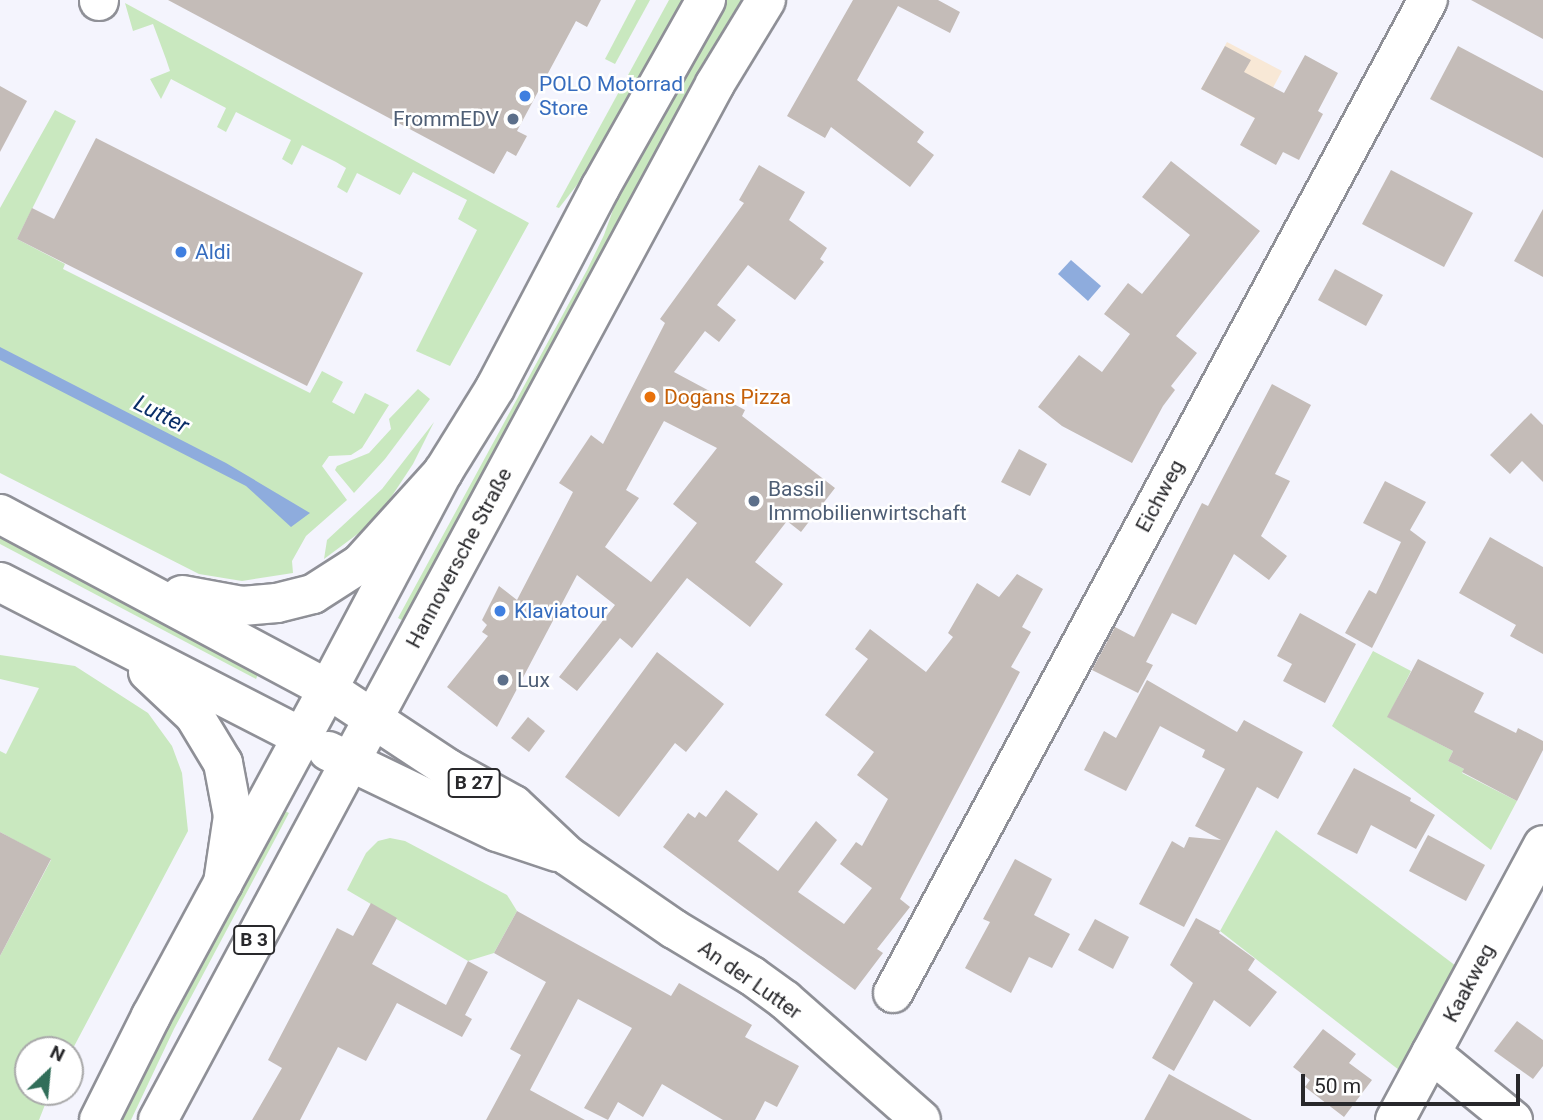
<!DOCTYPE html>
<meta charset="utf-8">
<style>
body{margin:0}
#map{position:relative;width:1543px;height:1120px;overflow:hidden;background:#f4f4fd;font-family:Roboto,sans-serif}
div>[style]{position:absolute}
[style*='--x']{left:calc(var(--x)*1px);top:calc(var(--y)*1px);width:calc(var(--w)*1px);rotate:calc(var(--a)*1deg)}
.industrial>*{inset:0;background:#f8e8d6}
.green>*{inset:0;background:#c9e8bf}
.water>*{inset:0;background:#8eacdd}
.building>*{inset:0;background:#c4bcb8}
.roads{filter:drop-shadow(2px 0 #8f9097) drop-shadow(-2px 0 #8f9097) drop-shadow(0 2px #8f9097) drop-shadow(0 -2px #8f9097)}
.minor>*{height:38px;margin:-19px;padding:0 19px;transform-origin:19px;border-radius:19px;background:#fff}
.major>*{height:38px;margin:-19px;padding:0 19px;transform-origin:19px;border-radius:19px;background:#fff}
.highway>*{height:38px;margin:-19px;padding:0 19px;transform-origin:19px;border-radius:19px;background:#fff}
.dots>*{width:19px;height:19px;translate:-50% -50%;box-sizing:border-box;border:4px solid #fff;border-radius:50%}
span{translate:-50% -50%;white-space:nowrap;text-align:center;line-height:1.15;-webkit-text-stroke:5px #fff;paint-order:stroke}
.shield-label span{padding:2px 5px;background:#fff;border:2px solid;border-radius:5px;-webkit-text-stroke-width:0}
.shield-label{font-size:19px;color:#28282b;font-weight:700}
.shop-label{font-size:21px;color:#366cbe}
.left{translate:0 -50%;text-align:left}
.service-label{font-size:21px;color:#4e5e75}
.right{translate:-100% -50%;text-align:right}
.food-label{font-size:21px;color:#c56008}
.street-label{font-size:21px;color:#28282b}
.water-label{font-size:23px;color:#0a2e68;font-style:italic}
.north{position:absolute;left:14px;top:1036px;width:70px;height:70px;box-sizing:border-box;background:#fff;border:2px solid #a9a9aa;border-radius:50%;rotate:26deg;font-size:19px;font-weight:700;line-height:28px;text-align:center;color:#28282b}
.north::after{content:'';display:block;margin:auto;width:24px;height:32px;background:#316e59;clip-path:polygon(50% 0,100% 100%,50% 72%,0 100%)}
.scale{position:absolute;left:1301px;top:1074px;width:219px;height:32px;box-sizing:border-box;border:4px solid #28282b;border-top:0;padding-left:9px;font-size:21px;line-height:24px;white-space:nowrap;color:#28282b;-webkit-text-stroke:5px #fff;paint-order:stroke}
</style>
<div id="map">
<div class="industrial">
<i style="clip-path:polygon(1227px 42px,1282px 71px,1256px 119px,1201px 89px)"></i>
</div>
<div class="green">
<i style="clip-path:polygon(636px 0,650px 0,615px 64px,605px 59px)"></i>
<i style="clip-path:polygon(669px 0,689px 0,591px 167px,559px 208px,556px 207px)"></i>
<i style="clip-path:polygon(723px 0,747px 0,407px 623px,398px 618px,587px 270px,604px 235px,622px 185px)"></i>
<i style="clip-path:polygon(125px 3px,529px 223px,450px 366px,416px 351px,477px 230px,458px 219px,467px 200px,413px 172px,400px 195px,357px 173px,347px 193px,337px 187px,346px 168px,336px 162px,302px 145px,292px 165px,282px 159px,291px 140px,236px 112px,226px 132px,217px 127px,226px 108px,171px 79px,161px 99px,150px 79px,170px 71px,166px 59px,153px 24px,133px 31px)"></i>
<i style="clip-path:polygon(55px 110px,76px 121px,17px 239px,65px 264px,63px 269px,310px 393px,322px 371px,343px 382px,332px 402px,354px 414px,365px 393px,389px 405px,362px 448px,351px 455px,329px 456px,322px 466px,347px 500px,306px 536px,292px 561px,293px 573px,242px 581px,199px 574px,0 473px,0 208px)"></i>
<i style="clip-path:polygon(418px 389px,430px 399px,385px 459px,354px 493px,335px 470px,337px 466px,369px 453px,391px 429px,389px 419px)"></i>
<i style="clip-path:polygon(434px 422px,413px 464px,384px 508px,363px 530px,324px 559px,327px 540px,382px 489px)"></i>
<i style="clip-path:polygon(0 533px,260px 670px,256px 679px,0 544px)"></i>
<i style="clip-path:polygon(1373px 651px,1411px 671px,1388px 717px,1453px 751px,1448px 761px,1464px 769px,1462px 773px,1517px 801px,1491px 850px,1332px 726px)"></i>
<i style="clip-path:polygon(0 655px,75px 666px,148px 713px,172px 746px,182px 773px,188px 831px,70px 1054px,70px 1050px,28px 1050px,28px 1092px,50px 1092px,39px 1120px,0 1120px,0 956px,51px 860px,0 832px,0 751px,6px 754px,39px 688px,0 679px)"></i>
<i style="clip-path:polygon(279px 808px,289px 813px,174px 1029px,131px 1120px,116px 1120px)"></i>
<i style="clip-path:polygon(1276px 830px,1456px 966px,1399px 1070px,1220px 931px)"></i>
<i style="clip-path:polygon(390px 838px,405px 841px,507px 895px,517px 911px,494px 953px,468px 961px,347px 890px,366px 853px,378px 841px)"></i>
</div>
<div class="water">
<i style="clip-path:polygon(1071px 260px,1101px 286px,1088px 301px,1058px 274px)"></i>
<i style="clip-path:polygon(0 347px,226px 463px,310px 513px,291px 527px,246px 486px,0 360px)"></i>
</div>
<div class="building">
<i style="clip-path:polygon(168px 0,601px 0,587px 27px,576px 21px,517px 131px,527px 136px,516px 156px,507px 151px,494px 174px)"></i>
<i style="clip-path:polygon(853px 0,938px 0,960px 12px,950px 33px,898px 6px,857px 80px,924px 132px,917px 142px,934px 155px,910px 187px,831px 127px,825px 138px,787px 116px)"></i>
<i style="clip-path:polygon(1471px 0,1543px 0,1543px 39px)"></i>
<i style="clip-path:polygon(1225px 46px,1251px 60px,1244px 72px,1284px 93px,1305px 55px,1338px 73px,1318px 111px,1323px 114px,1299px 160px,1283px 152px,1276px 165px,1240px 145px,1255px 118px,1201px 89px)"></i>
<i style="clip-path:polygon(1458px 46px,1543px 91px,1543px 158px,1430px 99px)"></i>
<i style="clip-path:polygon(0 86px,27px 101px,0 152px)"></i>
<i style="clip-path:polygon(96px 138px,363px 273px,307px 386px,17px 239px,32px 208px,54px 219px)"></i>
<i style="clip-path:polygon(1171px 161px,1260px 231px,1176px 336px,1197px 353px,1171px 386px,1175px 390px,1163px 406px,1132px 463px,1062px 426px,1038px 407px,1079px 355px,1102px 372px,1130px 334px,1104px 314px,1128px 283px,1142px 294px,1190px 235px,1142px 197px)"></i>
<i style="clip-path:polygon(evenodd,759px 165px,805px 192px,789px 220px,827px 248px,820px 259px,824px 262px,795px 300px,748px 265px,717px 305px,736px 320px,719px 342px,705px 331px,674px 372px,745px 410px,742px 416px,835px 488px,801px 532px,787px 521px,755px 562px,783px 584px,750px 627px,687px 578px,632px 648px,620px 638px,577px 691px,559px 677px,615px 605px,577px 575px,497px 727px,447px 687px,488px 636px,482px 632px,487px 625px,482px 620px,499px 586px,517px 600px,573px 492px,559px 483px,591px 435px,603px 444px,665px 323px,660px 319px,744px 203px,739px 200px,759px 165px,664px 421px,717px 448px,673px 504px,697px 523px,651px 582px,605px 547px,639px 498px,626px 490px,664px 421px)"></i>
<i style="clip-path:polygon(1391px 170px,1473px 213px,1444px 267px,1362px 224px)"></i>
<i style="clip-path:polygon(1543px 209px,1543px 277px,1514px 261px)"></i>
<i style="clip-path:polygon(1335px 269px,1383px 295px,1366px 326px,1318px 300px)"></i>
<i style="clip-path:polygon(1272px 384px,1311px 405px,1275px 474px,1290px 481px,1261px 536px,1287px 556px,1269px 580px,1234px 554px,1196px 625px,1172px 613px,1146px 662px,1153px 665px,1138px 693px,1092px 670px,1115px 627px,1134px 637px,1202px 503px,1208px 506px)"></i>
<i style="clip-path:polygon(1531px 413px,1543px 425px,1543px 482px,1522px 461px,1510px 474px,1490px 455px)"></i>
<i style="clip-path:polygon(1019px 449px,1047px 464px,1030px 496px,1001px 482px)"></i>
<i style="clip-path:polygon(1385px 481px,1426px 502px,1410px 530px,1426px 542px,1372px 648px,1345px 633px,1369px 590px,1376px 594px,1401px 542px,1363px 523px)"></i>
<i style="clip-path:polygon(1490px 537px,1543px 567px,1543px 654px,1510px 636px,1516px 625px,1459px 593px)"></i>
<i style="clip-path:polygon(1017px 574px,1043px 589px,1022px 627px,1031px 632px,1011px 667px,1020px 672px,900px 899px,910px 907px,877px 949px,883px 953px,855px 990px,663px 847px,688px 813px,695px 818px,699px 812px,706px 817px,726px 790px,758px 814px,738px 841px,778px 871px,816px 821px,837px 840px,798px 892px,844px 924px,872px 888px,840px 864px,856px 842px,862px 846px,888px 799px,857px 775px,874px 752px,825px 715px,868px 659px,855px 649px,870px 629px,926px 672px,953px 637px,948px 633px,977px 583px,999px 597px)"></i>
<i style="clip-path:polygon(1300px 613px,1356px 644px,1325px 703px,1283px 681px,1292px 664px,1277px 656px)"></i>
<i style="clip-path:polygon(657px 652px,724px 704px,686px 752px,675px 743px,619px 817px,565px 777px)"></i>
<i style="clip-path:polygon(1418px 659px,1484px 693px,1474px 712px,1516px 733px,1518px 728px,1543px 741px,1543px 750px,1517px 801px,1462px 772px,1464px 769px,1448px 761px,1453px 751px,1387px 717px)"></i>
<i style="clip-path:polygon(1147px 680px,1237px 732px,1244px 720px,1303px 752px,1278px 799px,1257px 787px,1184px 927px,1139px 904px,1172px 841px,1184px 848px,1189px 837px,1221px 840px,1195px 826px,1225px 769px,1202px 757px,1205px 750px,1160px 726px,1126px 791px,1084px 770px,1104px 731px,1116px 738px)"></i>
<i style="clip-path:polygon(528px 717px,545px 731px,529px 752px,511px 738px)"></i>
<i style="clip-path:polygon(1354px 768px,1411px 798px,1410px 801px,1435px 815px,1416px 849px,1371px 825px,1357px 854px,1317px 834px)"></i>
<i style="clip-path:polygon(0 832px,51px 859px,0 956px)"></i>
<i style="clip-path:polygon(1428px 835px,1485px 865px,1466px 901px,1409px 871px)"></i>
<i style="clip-path:polygon(1015px 859px,1052px 879px,1034px 915px,1070px 934px,1052px 968px,1029px 957px,1011px 993px,965px 968px,990px 922px,983px 919px)"></i>
<i style="clip-path:polygon(371px 903px,397px 918px,372px 964px,446px 1005px,468px 961px,488px 972px,465px 1015px,472px 1019px,462px 1037px,397px 1003px,366px 1061px,338px 1047px,300px 1120px,252px 1120px,282px 1068px,268px 1060px,337px 928px,353px 936px)"></i>
<i style="clip-path:polygon(517px 911px,671px 996px,679px 983px,752px 1025px,745px 1037px,799px 1066px,777px 1107px,765px 1101px,755px 1120px,723px 1120px,662px 1084px,643px 1117px,618px 1102px,608px 1120px,584px 1108px,632px 1028px,578px 999px,530px 1090px,585px 1120px,486px 1120px,521px 1055px,510px 1049px,546px 982px,494px 953px)"></i>
<i style="clip-path:polygon(1196px 918px,1220px 931px,1219px 933px,1255px 959px,1248px 970px,1277px 992px,1250px 1027px,1214px 1000px,1174px 1071px,1152px 1058px,1193px 983px,1170px 965px)"></i>
<i style="clip-path:polygon(1095px 919px,1129px 937px,1113px 969px,1078px 950px)"></i>
<i style="clip-path:polygon(1517px 1021px,1543px 1040px,1543px 1066px,1533px 1079px,1494px 1051px)"></i>
<i style="clip-path:polygon(1323px 1029px,1356px 1054px,1349px 1063px,1372px 1080px,1344px 1117px,1305px 1087px,1310px 1080px,1293px 1067px)"></i>
<i style="clip-path:polygon(1169px 1074px,1252px 1120px,1144px 1120px)"></i>
</div>
<div class="roads">
<div class="minor">
<i style="--x:99;--y:1;--w:1;--a:-90"></i>
<i style="--x:328;--y:689;--w:246;--a:-62.1"></i>
<i style="--x:443;--y:472;--w:99;--a:-58.2"></i>
<i style="--x:495;--y:388;--w:226;--a:-62.3"></i>
<i style="--x:600;--y:188;--w:216;--a:-60.6"></i>
<i style="--x:373;--y:719;--w:721;--a:-61.69"></i>
<i style="--x:715;--y:84;--w:98;--a:-58.7"></i>
<i style="--x:893;--y:993;--w:1128;--a:-61.69"></i>
<i style="--x:1431;--y:1053;--w:106;--a:39.3"></i>
<i style="--x:1395;--y:1120;--w:312;--a:-61.7"></i>
</div>
<div class="major">
<i style="--x:328;--y:751;--w:187;--a:25.6"></i>
<i style="--x:497;--y:832;--w:63;--a:18.4"></i>
<i style="--x:99;--y:1120;--w:116;--a:-63.4"></i>
<i style="--x:151;--y:1016;--w:372;--a:-61.6"></i>
<i style="--x:328;--y:689;--w:145;--a:33.5"></i>
<i style="--x:449;--y:769;--w:74;--a:29"></i>
<i style="--x:514;--y:805;--w:74;--a:43.4"></i>
<i style="--x:568;--y:856;--w:129;--a:34.6"></i>
<i style="--x:674;--y:929;--w:91;--a:31.1"></i>
<i style="--x:752;--y:976;--w:41;--a:36"></i>
<i style="--x:785;--y:1000;--w:181;--a:41.4"></i>
<i style="--x:158;--y:1120;--w:455;--a:-61.8"></i>
</div>
<div class="highway">
<i style="--x:0;--y:514;--w:372;--a:28.1"></i>
<i style="--x:0;--y:582;--w:339;--a:27.2"></i>
<i style="--x:182;--y:595;--w:61;--a:10.4"></i>
<i style="--x:242;--y:606;--w:35;--a:-5"></i>
<i style="--x:277;--y:603;--w:37;--a:-14"></i>
<i style="--x:313;--y:594;--w:56;--a:-32.6"></i>
<i style="--x:360;--y:564;--w:124;--a:-47.9"></i>
<i style="--x:148;--y:672;--w:63;--a:43.1"></i>
<i style="--x:194;--y:715;--w:56;--a:58.9"></i>
<i style="--x:223;--y:763;--w:54;--a:79.3"></i>
<i style="--x:233;--y:816;--w:68;--a:98.5"></i>
</div>
</div>
<div class="dots">
<i style="left:525px;top:96px;background:#3f7fe0"></i>
<i style="left:513px;top:119px;background:#5c6f8a"></i>
<i style="left:181px;top:252px;background:#3f7fe0"></i>
<i style="left:650px;top:397px;background:#e8710a"></i>
<i style="left:754px;top:501px;background:#5c6f8a"></i>
<i style="left:500px;top:611px;background:#3f7fe0"></i>
<i style="left:503px;top:680px;background:#5c6f8a"></i>
</div>
<div class="shield-label">
<span style="left:474px;top:783px">B 27</span>
<span style="left:254px;top:940px">B 3</span>
</div>
<div class="shop-label">
<span class="left" style="left:539px;top:96px">POLO Motorrad<br>Store</span>
<span class="left" style="left:195px;top:252px">Aldi</span>
<span class="left" style="left:514px;top:611px">Klaviatour</span>
</div>
<div class="service-label">
<span class="right" style="left:499px;top:119px">FrommEDV</span>
<span class="left" style="left:768px;top:501px">Bassil<br>Immobilienwirtschaft</span>
<span class="left" style="left:517px;top:680px">Lux</span>
</div>
<div class="food-label">
<span class="left" style="left:664px;top:397px">Dogans Pizza</span>
</div>
<div class="street-label">
<span style="left:1160px;top:496px;rotate:-62deg">Eichweg</span>
<span style="left:459px;top:558px;rotate:-62deg">Hannoversche Straße</span>
<span style="left:750px;top:980px;rotate:35deg">An der Lutter</span>
<span style="left:1469px;top:983px;rotate:-62deg">Kaakweg</span>
</div>
<div class="water-label">
<span style="left:161px;top:415px;rotate:27deg">Lutter</span>
</div>
<div class="north">N</div>
<div class="scale">50 m</div>
</div>
